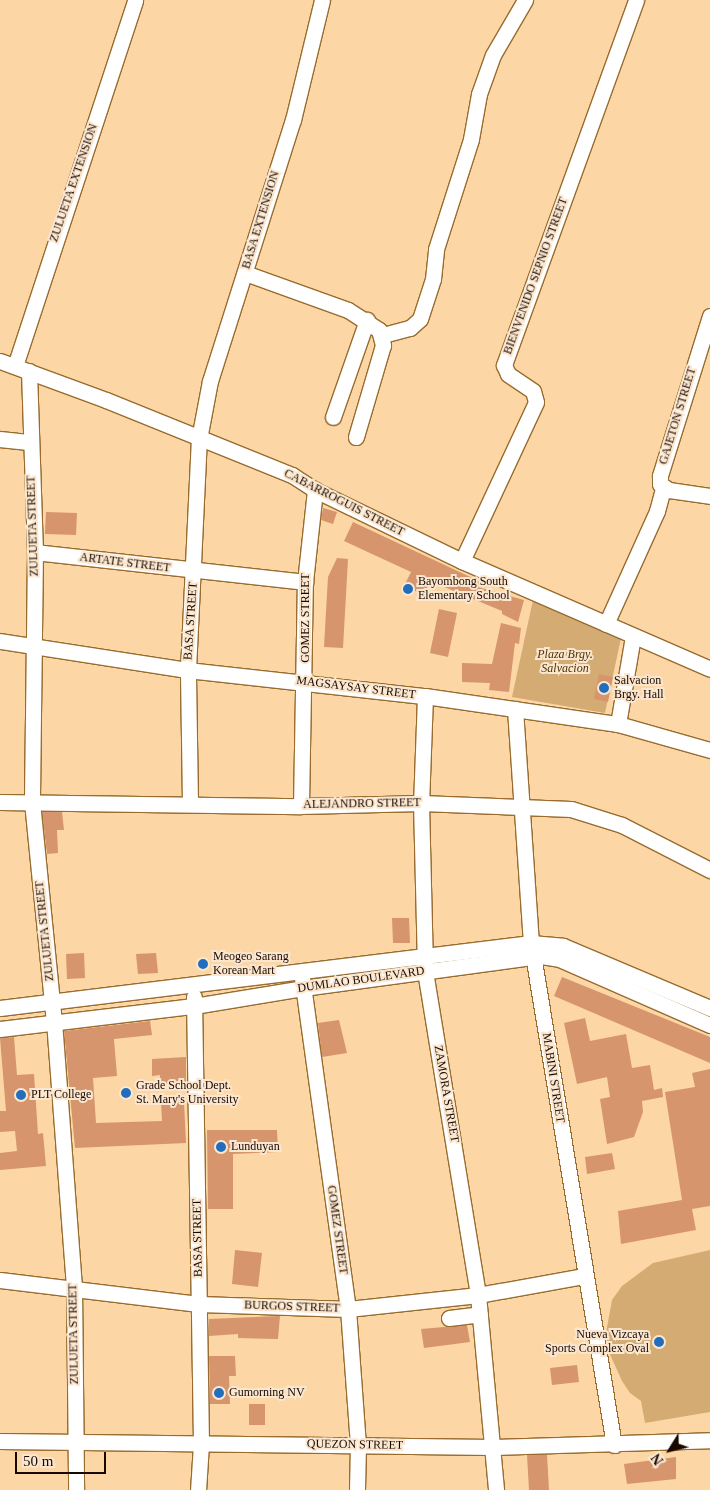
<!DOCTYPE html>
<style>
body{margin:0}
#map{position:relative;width:710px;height:1490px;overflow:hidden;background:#fdd6a5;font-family:Georgia,serif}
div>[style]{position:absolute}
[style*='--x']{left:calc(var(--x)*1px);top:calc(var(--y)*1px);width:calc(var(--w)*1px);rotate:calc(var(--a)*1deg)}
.green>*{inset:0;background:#d5ab74}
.building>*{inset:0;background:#d6956c}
.roads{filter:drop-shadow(1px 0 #986c2e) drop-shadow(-1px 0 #986c2e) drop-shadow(0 1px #986c2e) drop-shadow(0 -1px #986c2e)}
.minor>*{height:15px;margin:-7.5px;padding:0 7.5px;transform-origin:7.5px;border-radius:7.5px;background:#fff}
.dots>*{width:14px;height:14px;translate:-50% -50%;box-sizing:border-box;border:2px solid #fbe7cf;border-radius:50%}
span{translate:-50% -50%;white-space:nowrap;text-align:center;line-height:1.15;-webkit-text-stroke:4px #fbe7cf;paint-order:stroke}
.street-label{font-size:12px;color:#180800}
.poi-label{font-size:12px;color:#180800}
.left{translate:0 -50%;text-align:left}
.right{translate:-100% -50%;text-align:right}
.park-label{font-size:12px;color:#4e3207;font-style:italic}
.north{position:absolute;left:645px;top:1425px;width:50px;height:50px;-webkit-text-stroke:4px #fbe7cf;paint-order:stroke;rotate:234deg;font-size:14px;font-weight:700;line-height:20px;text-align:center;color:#180800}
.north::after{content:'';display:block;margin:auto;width:18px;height:22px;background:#180800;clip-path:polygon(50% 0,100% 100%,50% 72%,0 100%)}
.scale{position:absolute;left:15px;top:1452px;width:91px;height:22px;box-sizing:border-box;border:2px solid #180800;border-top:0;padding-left:6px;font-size:15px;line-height:18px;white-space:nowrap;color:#180800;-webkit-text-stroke:4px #fbe7cf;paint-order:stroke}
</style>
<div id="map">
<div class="green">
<i style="clip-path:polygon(533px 600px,621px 638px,605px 713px,512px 697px)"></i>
<i style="clip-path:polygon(710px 1250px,710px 1412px,645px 1423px,641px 1401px,630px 1393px,622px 1381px,608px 1350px,606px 1333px,612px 1300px,622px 1286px,653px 1263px)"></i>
</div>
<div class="building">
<i style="clip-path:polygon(323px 508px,337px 512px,333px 524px,321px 520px)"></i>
<i style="clip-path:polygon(46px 512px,77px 513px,76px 535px,45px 534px)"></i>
<i style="clip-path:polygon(353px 522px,481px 582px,478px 587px,524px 600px,518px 622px,502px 614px,502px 611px,430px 581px,424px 595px,404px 586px,411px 572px,344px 541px)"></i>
<i style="clip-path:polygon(337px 558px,348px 559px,343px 648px,324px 647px,328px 577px)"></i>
<i style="clip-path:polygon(439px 609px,457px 613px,448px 657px,430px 653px)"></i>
<i style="clip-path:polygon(501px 623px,521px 628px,519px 644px,515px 643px,509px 692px,489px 690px,490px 683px,462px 682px,462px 663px,492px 664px)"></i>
<i style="clip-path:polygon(599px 674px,613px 677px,608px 702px,594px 699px)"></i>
<i style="clip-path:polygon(42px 812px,62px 812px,64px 830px,57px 830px,58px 853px,47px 854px)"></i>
<i style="clip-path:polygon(392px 918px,409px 918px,410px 943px,393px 943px)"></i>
<i style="clip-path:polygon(84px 953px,85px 978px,67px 979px,66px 954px)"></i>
<i style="clip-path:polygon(156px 953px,158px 973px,138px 974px,136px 954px)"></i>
<i style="clip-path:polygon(562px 977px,710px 1037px,710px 1063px,554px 996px)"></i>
<i style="clip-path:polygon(585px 1018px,590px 1041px,626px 1034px,632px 1068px,650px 1065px,654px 1090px,662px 1088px,663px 1097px,642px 1101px,643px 1112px,634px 1137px,607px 1144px,600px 1099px,610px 1097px,607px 1077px,577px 1084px,564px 1023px)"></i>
<i style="clip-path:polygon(339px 1020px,347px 1053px,322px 1057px,318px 1023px)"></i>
<i style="clip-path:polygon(150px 1021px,152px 1035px,114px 1039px,117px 1076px,93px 1078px,96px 1123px,162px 1121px,161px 1103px,184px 1102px,186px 1143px,75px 1148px,64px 1031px)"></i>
<i style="clip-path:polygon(14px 1037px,17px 1075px,34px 1074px,38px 1134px,43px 1133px,46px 1166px,0 1170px,0 1153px,17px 1151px,15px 1131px,0 1132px,0 1111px,6px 1111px,0 1038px)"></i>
<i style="clip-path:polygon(186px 1057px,186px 1083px,160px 1084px,160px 1075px,152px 1076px,152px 1059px)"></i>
<i style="clip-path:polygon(710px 1069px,710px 1206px,692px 1209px,696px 1230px,621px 1244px,618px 1211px,682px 1200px,665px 1092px,695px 1087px,692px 1073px)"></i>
<i style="clip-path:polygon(207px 1130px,277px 1130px,278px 1152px,233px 1154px,233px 1209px,208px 1209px)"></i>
<i style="clip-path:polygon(612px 1153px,615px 1169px,587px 1174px,585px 1157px)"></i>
<i style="clip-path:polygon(235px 1250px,262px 1253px,258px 1287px,232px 1284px)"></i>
<i style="clip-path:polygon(280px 1316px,278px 1339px,238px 1338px,238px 1334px,209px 1336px,209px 1319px)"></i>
<i style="clip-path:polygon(467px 1325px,470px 1342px,424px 1348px,421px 1329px)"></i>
<i style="clip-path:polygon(209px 1356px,235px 1356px,236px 1376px,229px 1376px,230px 1404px,210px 1404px)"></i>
<i style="clip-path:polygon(577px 1365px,579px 1382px,552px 1385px,550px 1368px)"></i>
<i style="clip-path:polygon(249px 1404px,265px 1404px,265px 1425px,249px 1425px)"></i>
<i style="clip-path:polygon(527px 1455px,547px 1455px,549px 1490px,529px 1490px)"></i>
<i style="clip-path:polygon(676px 1457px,676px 1479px,627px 1484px,624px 1464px)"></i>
</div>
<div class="roads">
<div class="minor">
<i style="--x:245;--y:273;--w:109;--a:19.8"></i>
<i style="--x:348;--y:310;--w:37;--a:33"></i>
<i style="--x:379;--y:330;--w:16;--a:75"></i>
<i style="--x:383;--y:345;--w:96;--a:106.4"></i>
<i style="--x:710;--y:316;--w:168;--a:107.4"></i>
<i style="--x:660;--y:476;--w:8;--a:90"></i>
<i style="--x:660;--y:484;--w:11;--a:34"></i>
<i style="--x:669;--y:490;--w:41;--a:8.3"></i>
<i style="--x:383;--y:335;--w:28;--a:-15"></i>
<i style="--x:410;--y:328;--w:13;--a:-42"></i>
<i style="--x:420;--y:319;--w:42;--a:-72"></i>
<i style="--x:433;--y:279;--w:30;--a:-84"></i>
<i style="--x:436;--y:249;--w:115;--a:-72.3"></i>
<i style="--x:471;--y:139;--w:46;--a:-79.9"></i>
<i style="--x:479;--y:94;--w:41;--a:-70.3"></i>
<i style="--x:493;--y:55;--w:64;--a:-59.8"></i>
<i style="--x:0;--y:361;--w:113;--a:20.2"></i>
<i style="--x:106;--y:400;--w:201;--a:22"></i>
<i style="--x:292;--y:475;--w:27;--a:33"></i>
<i style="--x:315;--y:490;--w:163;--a:25.8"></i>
<i style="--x:462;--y:561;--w:270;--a:23.5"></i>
<i style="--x:15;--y:366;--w:385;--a:-71.8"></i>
<i style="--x:29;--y:371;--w:181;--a:88.1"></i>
<i style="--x:35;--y:552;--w:250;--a:90.7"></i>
<i style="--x:32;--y:802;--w:220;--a:84.3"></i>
<i style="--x:54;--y:1021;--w:267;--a:85.7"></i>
<i style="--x:74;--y:1287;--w:203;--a:89.4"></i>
<i style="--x:333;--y:417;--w:103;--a:-70.7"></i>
<i style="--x:0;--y:439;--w:30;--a:6"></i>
<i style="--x:35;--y:552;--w:272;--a:6.3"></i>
<i style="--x:462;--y:561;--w:175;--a:-65"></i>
<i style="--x:536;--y:402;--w:11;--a:-105"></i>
<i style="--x:533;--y:391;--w:30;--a:-146"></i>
<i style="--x:508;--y:374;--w:10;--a:-114"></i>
<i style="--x:504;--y:365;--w:388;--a:-70.1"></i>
<i style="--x:606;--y:624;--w:124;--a:-65.7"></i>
<i style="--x:657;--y:511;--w:24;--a:-75"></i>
<i style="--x:0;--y:641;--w:190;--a:8.8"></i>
<i style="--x:188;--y:670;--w:238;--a:6.3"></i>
<i style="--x:425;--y:696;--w:195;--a:8.3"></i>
<i style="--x:618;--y:724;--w:96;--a:15.8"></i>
<i style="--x:425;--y:696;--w:107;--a:92.1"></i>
<i style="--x:421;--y:803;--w:168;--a:88.6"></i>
<i style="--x:425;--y:971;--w:328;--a:80.7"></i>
<i style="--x:478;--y:1295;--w:196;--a:84.7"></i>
<i style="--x:515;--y:709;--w:235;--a:86.1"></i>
<i style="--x:531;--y:943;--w:509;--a:80.61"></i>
<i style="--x:618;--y:724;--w:89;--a:-80.3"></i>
<i style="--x:0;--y:802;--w:301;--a:0.8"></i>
<i style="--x:301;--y:806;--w:120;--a:-1.4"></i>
<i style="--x:421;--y:803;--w:150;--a:2.3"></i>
<i style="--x:571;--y:809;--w:53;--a:17.4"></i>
<i style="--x:622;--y:825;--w:99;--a:27.1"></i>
<i style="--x:190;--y:802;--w:132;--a:-90.9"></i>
<i style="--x:188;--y:670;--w:231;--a:-87.3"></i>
<i style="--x:199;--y:439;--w:59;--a:-79.3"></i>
<i style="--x:210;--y:381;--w:274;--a:-72.4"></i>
<i style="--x:293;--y:120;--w:123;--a:-76.4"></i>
<i style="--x:301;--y:806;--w:224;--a:-89"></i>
<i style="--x:305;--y:582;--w:93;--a:-83.8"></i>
<i style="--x:302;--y:978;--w:334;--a:82.1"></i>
<i style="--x:348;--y:1309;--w:136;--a:85.8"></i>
<i style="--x:358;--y:1445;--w:45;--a:91.3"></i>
<i style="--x:194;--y:997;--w:447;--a:89.1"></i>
<i style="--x:201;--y:1444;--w:46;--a:93.7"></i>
<i style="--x:0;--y:1008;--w:535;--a:-6.98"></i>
<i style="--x:531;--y:943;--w:32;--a:5"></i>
<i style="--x:563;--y:946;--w:160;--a:22.9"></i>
<i style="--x:0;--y:1029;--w:195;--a:-6.8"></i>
<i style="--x:194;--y:1006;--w:110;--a:-9.4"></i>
<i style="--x:303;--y:988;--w:240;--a:-7.7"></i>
<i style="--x:541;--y:956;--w:18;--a:9"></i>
<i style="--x:559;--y:959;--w:165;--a:23.6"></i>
<i style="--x:0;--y:1280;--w:200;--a:6.9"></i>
<i style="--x:199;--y:1304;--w:149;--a:1.9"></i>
<i style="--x:348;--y:1309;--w:131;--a:-6.1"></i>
<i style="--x:478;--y:1295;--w:108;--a:-10.2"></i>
<i style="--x:449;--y:1318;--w:31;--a:-7"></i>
<i style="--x:0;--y:1441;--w:493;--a:0.7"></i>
<i style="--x:493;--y:1447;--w:217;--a:-1.8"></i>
</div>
</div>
<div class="dots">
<i style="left:408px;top:589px;background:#226ebd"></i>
<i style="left:604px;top:688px;background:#226ebd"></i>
<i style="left:203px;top:964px;background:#226ebd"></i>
<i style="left:126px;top:1093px;background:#226ebd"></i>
<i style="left:21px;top:1095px;background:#226ebd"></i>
<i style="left:221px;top:1147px;background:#226ebd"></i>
<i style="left:659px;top:1342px;background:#226ebd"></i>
<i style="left:219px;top:1393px;background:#226ebd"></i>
</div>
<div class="street-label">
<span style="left:74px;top:183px;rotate:-71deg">ZULUETA EXTENSION</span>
<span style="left:261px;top:220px;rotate:-73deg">BASA EXTENSION</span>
<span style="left:536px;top:276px;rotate:-70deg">BIENVENIDO SEPNIO STREET</span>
<span style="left:678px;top:416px;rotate:-73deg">GAJETON STREET</span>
<span style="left:344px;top:503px;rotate:27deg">CABARROGUIS STREET</span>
<span style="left:33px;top:526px;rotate:-92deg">ZULUETA STREET</span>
<span style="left:125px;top:563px;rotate:7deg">ARTATE STREET</span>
<span style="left:306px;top:618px;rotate:-90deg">GOMEZ STREET</span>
<span style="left:191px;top:621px;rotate:-86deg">BASA STREET</span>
<span style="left:356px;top:688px;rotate:7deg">MAGSAYSAY STREET</span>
<span style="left:362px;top:804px;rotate:-1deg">ALEJANDRO STREET</span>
<span style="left:45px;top:931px;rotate:-96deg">ZULUETA STREET</span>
<span style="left:361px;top:980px;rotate:-8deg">DUMLAO BOULEVARD</span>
<span style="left:553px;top:1078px;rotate:81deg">MABINI STREET</span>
<span style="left:446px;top:1094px;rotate:80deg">ZAMORA STREET</span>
<span style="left:337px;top:1230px;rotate:82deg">GOMEZ STREET</span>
<span style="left:198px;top:1238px;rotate:-91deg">BASA STREET</span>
<span style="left:292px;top:1307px;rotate:2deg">BURGOS STREET</span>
<span style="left:74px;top:1334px;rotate:-91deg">ZULUETA STREET</span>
<span style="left:355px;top:1445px;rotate:1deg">QUEZON STREET</span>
</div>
<div class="poi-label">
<span class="left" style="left:418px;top:589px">Bayombong South<br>Elementary School</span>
<span class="left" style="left:614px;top:688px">Salvacion<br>Brgy. Hall</span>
<span class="left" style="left:213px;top:964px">Meogeo Sarang<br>Korean Mart</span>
<span class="left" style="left:136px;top:1093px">Grade School Dept.<br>St. Mary's University</span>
<span class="left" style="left:31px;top:1095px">PLT College</span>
<span class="left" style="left:231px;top:1147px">Lunduyan</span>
<span class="right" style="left:649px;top:1342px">Nueva Vizcaya<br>Sports Complex Oval</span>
<span class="left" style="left:229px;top:1393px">Gumorning NV</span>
</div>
<div class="park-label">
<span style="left:565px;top:662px">Plaza Brgy.<br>Salvacion</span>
</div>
<div class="north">N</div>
<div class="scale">50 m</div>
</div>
